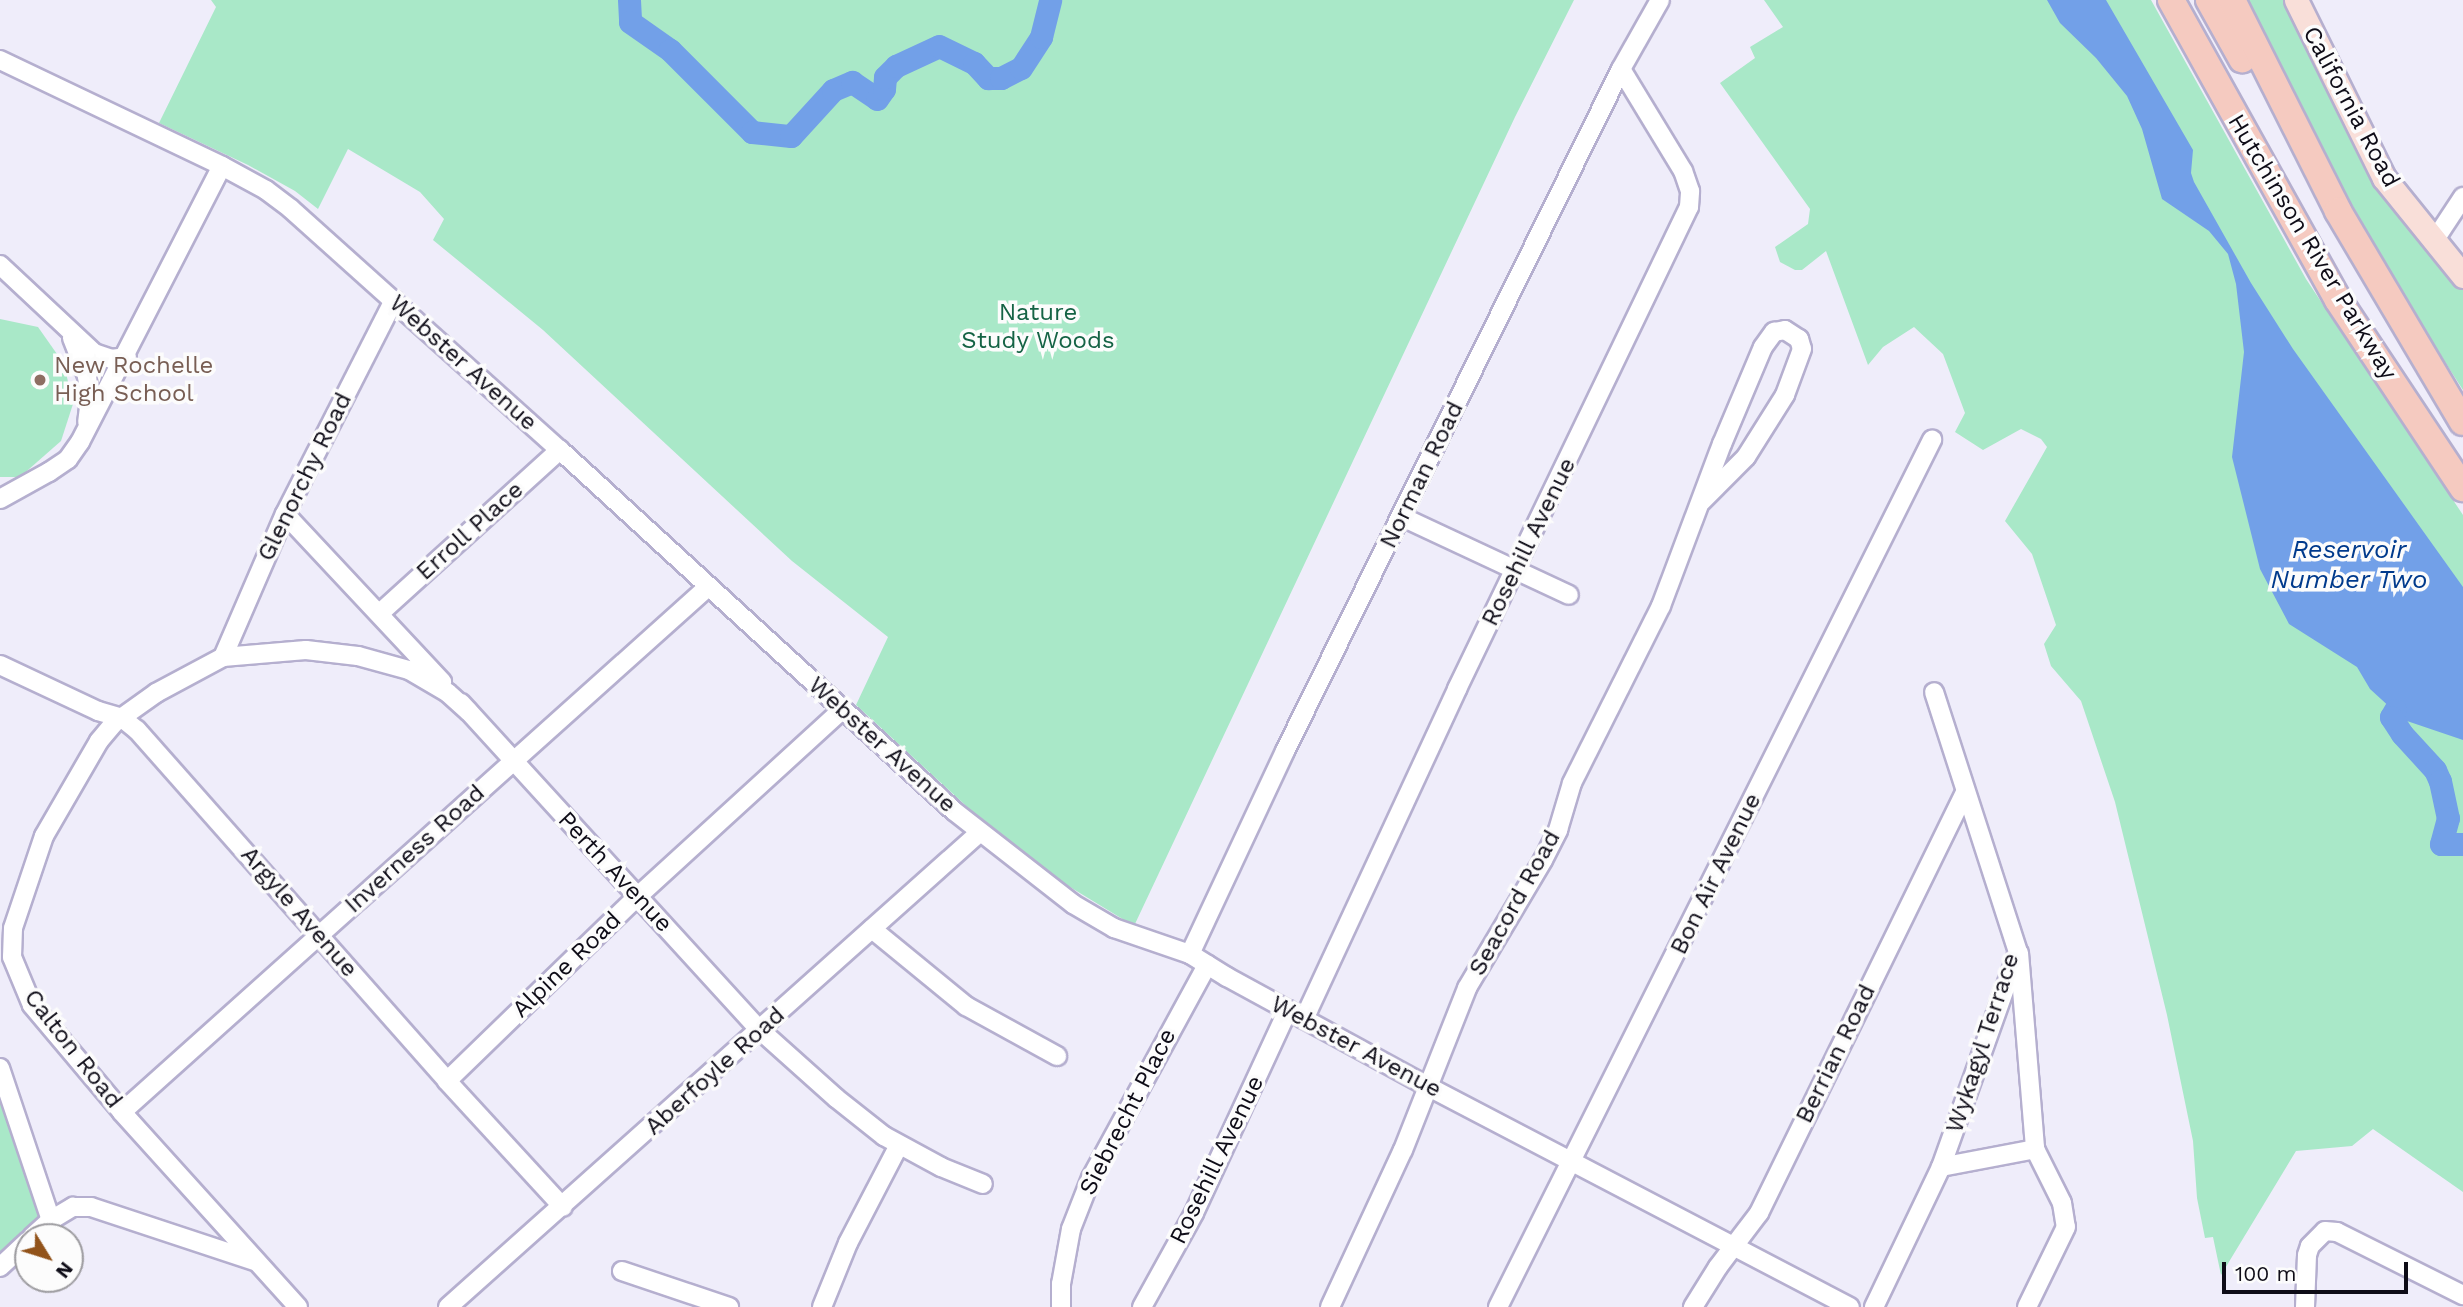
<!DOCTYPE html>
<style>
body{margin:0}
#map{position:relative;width:2463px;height:1307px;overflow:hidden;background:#efedfa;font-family:"Work Sans",sans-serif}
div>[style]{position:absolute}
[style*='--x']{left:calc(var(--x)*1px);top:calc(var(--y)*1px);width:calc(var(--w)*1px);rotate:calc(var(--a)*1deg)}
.green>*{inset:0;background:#a9e8c8}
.water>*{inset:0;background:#72a0e8}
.river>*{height:23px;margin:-11.5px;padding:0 11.5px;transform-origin:11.5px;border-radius:11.5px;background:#72a0e8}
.roads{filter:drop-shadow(2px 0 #b5afcf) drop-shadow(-2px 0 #b5afcf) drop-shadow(0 2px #b5afcf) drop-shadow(0 -2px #b5afcf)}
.minor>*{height:18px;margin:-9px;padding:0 9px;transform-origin:9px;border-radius:9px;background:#fff}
.major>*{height:23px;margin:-11.5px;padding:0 11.5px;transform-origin:11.5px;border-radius:11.5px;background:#f9dfd9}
.highway>*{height:26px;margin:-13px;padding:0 13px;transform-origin:13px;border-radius:13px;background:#f5cac0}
.dots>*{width:19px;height:19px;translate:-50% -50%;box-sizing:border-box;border:4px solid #fcfcfc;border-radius:50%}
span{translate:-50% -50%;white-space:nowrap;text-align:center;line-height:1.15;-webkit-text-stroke:7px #fcfcfc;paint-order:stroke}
.street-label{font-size:24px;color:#0e0c17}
.park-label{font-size:24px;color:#156345}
.education-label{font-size:24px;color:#785e54}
.left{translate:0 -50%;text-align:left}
.water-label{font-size:26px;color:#003a8c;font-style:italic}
.north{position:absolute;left:14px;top:1223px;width:70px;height:70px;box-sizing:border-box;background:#fcfcfc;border:2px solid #9d9ca0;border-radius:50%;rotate:128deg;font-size:19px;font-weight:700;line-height:28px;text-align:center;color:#0e0c17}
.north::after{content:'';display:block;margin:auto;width:24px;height:32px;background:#92531a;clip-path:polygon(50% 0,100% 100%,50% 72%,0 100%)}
.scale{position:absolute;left:2222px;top:1262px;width:186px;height:32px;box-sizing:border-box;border:4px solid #0e0c17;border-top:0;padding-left:9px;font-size:21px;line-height:24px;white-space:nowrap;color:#0e0c17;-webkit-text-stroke:5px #fcfcfc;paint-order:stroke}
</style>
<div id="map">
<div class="green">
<i style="clip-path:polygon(211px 0,1574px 0,1515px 117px,1134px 926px,1024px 859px,856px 705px,888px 637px,792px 561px,543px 330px,433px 240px,444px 219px,420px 192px,348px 149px,318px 209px,295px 191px,248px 165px,159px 123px,216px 7px)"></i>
<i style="clip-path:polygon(1764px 0,2151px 0,2306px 279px,2463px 515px,2463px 1192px,2373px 1129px,2352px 1146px,2296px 1151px,2221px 1275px,2213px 1237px,2205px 1238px,2197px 1198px,2193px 1141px,2167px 1015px,2115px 802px,2081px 701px,2051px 666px,2044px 644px,2056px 625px,2032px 554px,2005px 521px,2047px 447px,2041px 439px,2021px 429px,1983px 450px,1955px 432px,1965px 413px,1943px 354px,1914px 327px,1883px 347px,1868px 365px,1826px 251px,1802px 270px,1795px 270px,1780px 262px,1775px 247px,1808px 224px,1810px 209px,1720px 83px,1755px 58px,1750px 47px,1783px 27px)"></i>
<i style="clip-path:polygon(2245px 0,2290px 0,2368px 162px,2463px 285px,2463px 390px,2407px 303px,2301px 113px)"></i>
<i style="clip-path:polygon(0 319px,38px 327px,64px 364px,73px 404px,61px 441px,20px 477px,0 477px)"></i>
<i style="clip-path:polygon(0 1078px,45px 1218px,0 1262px)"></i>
</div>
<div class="water">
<i style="clip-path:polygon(2047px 0,2106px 0,2193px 150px,2191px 173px,2194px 182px,2251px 283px,2293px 349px,2463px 587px,2463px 740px,2404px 720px,2370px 689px,2357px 667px,2289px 624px,2260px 569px,2232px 457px,2244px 352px,2236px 284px,2228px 254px,2209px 231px,2162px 199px,2142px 129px,2127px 96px,2096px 58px,2060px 23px)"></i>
</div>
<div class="river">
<i style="--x:629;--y:0;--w:22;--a:87"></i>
<i style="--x:630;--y:22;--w:49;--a:35"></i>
<i style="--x:670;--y:50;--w:116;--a:45"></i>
<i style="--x:752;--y:132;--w:39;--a:6"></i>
<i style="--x:791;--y:136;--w:62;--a:-47.6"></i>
<i style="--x:833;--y:90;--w:21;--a:-23"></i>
<i style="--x:852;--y:82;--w:30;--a:34"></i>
<i style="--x:877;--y:99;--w:12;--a:-55"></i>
<i style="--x:884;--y:89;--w:12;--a:-85"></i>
<i style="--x:885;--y:77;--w:16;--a:-45"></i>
<i style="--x:896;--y:66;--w:47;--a:-24.9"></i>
<i style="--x:939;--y:46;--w:39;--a:26"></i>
<i style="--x:974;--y:63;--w:21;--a:47"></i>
<i style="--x:988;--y:78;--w:13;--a:0"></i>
<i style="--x:1001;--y:78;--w:22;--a:-27"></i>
<i style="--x:1021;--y:68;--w:37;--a:-57"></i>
<i style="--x:1041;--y:37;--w:38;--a:-76"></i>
<i style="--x:2395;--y:710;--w:8;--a:120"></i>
<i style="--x:2391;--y:717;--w:20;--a:57"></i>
<i style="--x:2402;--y:734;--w:49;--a:47.5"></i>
<i style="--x:2435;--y:770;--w:12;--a:66"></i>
<i style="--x:2440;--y:781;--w:38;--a:78"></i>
<i style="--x:2448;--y:818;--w:27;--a:105"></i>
<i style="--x:2441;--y:844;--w:22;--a:0"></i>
</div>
<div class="roads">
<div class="minor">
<i style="--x:0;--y:60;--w:246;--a:25.5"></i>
<i style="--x:222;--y:166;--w:50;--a:28.6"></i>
<i style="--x:266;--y:190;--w:31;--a:37"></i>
<i style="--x:291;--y:209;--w:361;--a:41.9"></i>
<i style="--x:560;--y:450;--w:534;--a:42.5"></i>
<i style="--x:954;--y:811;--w:151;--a:38"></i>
<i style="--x:1073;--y:904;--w:48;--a:30.3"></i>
<i style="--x:1114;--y:928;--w:80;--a:18.9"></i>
<i style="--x:1190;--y:954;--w:44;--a:31.9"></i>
<i style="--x:1227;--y:977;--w:228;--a:28.6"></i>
<i style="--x:1427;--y:1086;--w:477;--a:27.6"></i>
<i style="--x:2434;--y:241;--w:53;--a:-56.6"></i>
<i style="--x:0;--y:265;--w:129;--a:43.1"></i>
<i style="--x:94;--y:353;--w:18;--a:19"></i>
<i style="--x:111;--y:359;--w:16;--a:-7"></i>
<i style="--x:72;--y:338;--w:41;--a:68.5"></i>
<i style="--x:87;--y:376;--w:23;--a:83"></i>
<i style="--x:90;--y:399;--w:23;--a:97"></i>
<i style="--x:0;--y:499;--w:56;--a:-28.9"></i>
<i style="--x:49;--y:472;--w:23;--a:-34"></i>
<i style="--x:68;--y:459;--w:21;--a:-55"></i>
<i style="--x:80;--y:442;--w:310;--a:-62.8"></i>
<i style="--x:285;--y:514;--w:230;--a:46.9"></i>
<i style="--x:1402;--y:517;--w:184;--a:25"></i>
<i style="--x:380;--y:613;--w:243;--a:-42.2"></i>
<i style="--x:223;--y:657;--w:156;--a:-66.6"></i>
<i style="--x:285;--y:514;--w:240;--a:-63"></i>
<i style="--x:0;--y:665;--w:108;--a:25.1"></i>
<i style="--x:98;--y:711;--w:25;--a:16"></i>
<i style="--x:122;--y:718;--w:19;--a:39"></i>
<i style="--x:137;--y:730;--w:468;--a:48.5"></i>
<i style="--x:447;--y:1081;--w:171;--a:47.4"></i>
<i style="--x:461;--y:703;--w:443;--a:47.6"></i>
<i style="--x:760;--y:1030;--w:102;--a:41.8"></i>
<i style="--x:836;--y:1098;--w:61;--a:38.4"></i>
<i style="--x:884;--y:1136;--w:65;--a:28.5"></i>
<i style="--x:941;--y:1167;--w:45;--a:22"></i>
<i style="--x:872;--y:929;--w:122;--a:39.3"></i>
<i style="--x:966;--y:1006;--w:104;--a:28.8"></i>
<i style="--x:2019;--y:953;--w:197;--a:85.3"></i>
<i style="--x:2035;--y:1149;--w:60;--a:63.4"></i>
<i style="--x:2062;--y:1203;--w:24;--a:81"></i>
<i style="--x:2066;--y:1227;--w:89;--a:116"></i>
<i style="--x:1190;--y:954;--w:224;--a:-64.9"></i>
<i style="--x:1285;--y:751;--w:760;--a:-63.77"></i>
<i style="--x:1621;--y:69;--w:79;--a:-60.5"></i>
<i style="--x:1304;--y:1019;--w:364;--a:-65.1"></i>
<i style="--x:1457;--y:689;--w:535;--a:-64.3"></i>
<i style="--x:1689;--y:207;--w:16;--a:-86"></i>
<i style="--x:1690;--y:191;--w:21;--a:-109"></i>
<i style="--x:1683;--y:171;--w:119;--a:-121.3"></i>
<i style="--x:0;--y:1068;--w:160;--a:71.5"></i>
<i style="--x:447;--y:1081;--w:264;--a:-44.1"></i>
<i style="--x:637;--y:897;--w:279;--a:-42.4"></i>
<i style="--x:122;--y:1112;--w:787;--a:-41.86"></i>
<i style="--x:1941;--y:1167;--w:96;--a:-10.8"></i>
<i style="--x:32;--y:1237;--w:25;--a:-42"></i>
<i style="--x:51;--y:1220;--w:26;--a:-31"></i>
<i style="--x:73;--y:1207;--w:18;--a:0"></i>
<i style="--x:91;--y:1207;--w:172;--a:18.3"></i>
<i style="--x:0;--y:1267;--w:38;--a:-43"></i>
<i style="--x:622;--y:1271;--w:113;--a:18.6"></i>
<i style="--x:298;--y:1307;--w:263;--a:-132.1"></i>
<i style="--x:122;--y:1112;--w:140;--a:-130.1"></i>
<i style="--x:32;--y:1005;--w:52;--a:-112.6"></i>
<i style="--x:12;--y:957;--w:29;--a:-88"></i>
<i style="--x:13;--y:928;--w:97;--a:-71.4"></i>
<i style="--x:44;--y:836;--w:110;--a:-59.9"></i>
<i style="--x:99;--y:741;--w:23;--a:-50"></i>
<i style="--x:114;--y:723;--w:52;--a:-35.5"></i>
<i style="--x:156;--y:693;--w:76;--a:-28.2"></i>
<i style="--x:223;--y:657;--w:83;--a:-4.8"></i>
<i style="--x:306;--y:650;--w:52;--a:6.6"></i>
<i style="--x:358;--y:656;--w:53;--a:15.4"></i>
<i style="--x:409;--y:670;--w:45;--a:30.5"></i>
<i style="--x:448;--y:693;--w:28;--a:42"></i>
<i style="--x:448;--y:1307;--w:712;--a:-41.75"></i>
<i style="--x:822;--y:1307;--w:69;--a:-67.9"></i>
<i style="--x:848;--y:1243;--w:110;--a:-62.5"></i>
<i style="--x:1061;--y:1307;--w:23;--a:-90"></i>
<i style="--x:1061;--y:1284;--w:56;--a:-79.7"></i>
<i style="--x:1071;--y:1229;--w:55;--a:-68.6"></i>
<i style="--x:1091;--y:1178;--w:243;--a:-61.4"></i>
<i style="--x:1142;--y:1307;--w:107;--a:-61"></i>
<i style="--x:1194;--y:1213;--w:224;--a:-65.2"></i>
<i style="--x:1330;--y:1307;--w:173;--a:-65.1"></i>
<i style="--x:1403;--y:1150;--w:174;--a:-68.4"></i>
<i style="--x:1467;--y:988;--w:149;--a:-59.3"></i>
<i style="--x:1543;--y:860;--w:34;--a:-63"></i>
<i style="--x:1558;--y:830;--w:49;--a:-73.4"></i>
<i style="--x:1572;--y:783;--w:198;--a:-63.3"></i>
<i style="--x:1661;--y:606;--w:173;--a:-69.4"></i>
<i style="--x:1722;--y:444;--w:105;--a:-67.1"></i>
<i style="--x:1763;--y:347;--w:19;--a:-54"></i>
<i style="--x:1774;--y:332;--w:11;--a:-10"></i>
<i style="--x:1785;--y:330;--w:17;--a:33"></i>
<i style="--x:1799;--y:339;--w:10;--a:73"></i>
<i style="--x:1802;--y:349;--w:49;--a:110.3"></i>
<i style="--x:1785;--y:395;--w:73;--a:122.2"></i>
<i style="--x:1746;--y:457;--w:62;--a:135"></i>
<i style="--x:1498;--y:1307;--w:970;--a:-63.41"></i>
<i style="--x:1693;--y:1307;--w:47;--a:-58"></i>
<i style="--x:1718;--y:1267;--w:68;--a:-52.8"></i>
<i style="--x:1759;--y:1213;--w:469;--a:-63.9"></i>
<i style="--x:1874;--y:1307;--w:155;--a:-64.4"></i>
<i style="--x:1941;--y:1167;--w:228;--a:-70.3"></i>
<i style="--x:2018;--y:952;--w:273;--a:-107.9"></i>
<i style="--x:2305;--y:1307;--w:52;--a:-87.8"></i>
<i style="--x:2307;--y:1255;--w:9;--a:-72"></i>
<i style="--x:2310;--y:1246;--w:21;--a:-45"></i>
<i style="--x:2325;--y:1231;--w:12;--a:5"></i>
<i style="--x:2337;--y:1232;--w:141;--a:26.6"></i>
</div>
<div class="major">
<i style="--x:2296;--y:0;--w:199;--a:63.7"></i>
<i style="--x:2384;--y:178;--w:126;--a:51.1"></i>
</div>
<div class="highway">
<i style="--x:2171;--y:0;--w:343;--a:60.9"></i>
<i style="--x:2338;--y:300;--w:226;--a:56.4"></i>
<i style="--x:2209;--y:0;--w:68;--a:60.8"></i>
<i style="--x:2232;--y:0;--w:236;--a:63.3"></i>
<i style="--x:2338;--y:211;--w:245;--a:59.4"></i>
</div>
</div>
<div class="dots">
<i style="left:40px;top:380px;background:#8d6e63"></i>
</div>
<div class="street-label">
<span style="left:2351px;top:107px;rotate:62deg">California Road</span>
<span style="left:2312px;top:247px;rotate:59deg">Hutchinson River Parkway</span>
<span style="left:463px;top:363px;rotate:42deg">Webster Avenue</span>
<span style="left:1422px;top:475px;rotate:-64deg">Norman Road</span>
<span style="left:305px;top:477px;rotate:-64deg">Glenorchy Road</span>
<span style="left:470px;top:531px;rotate:-42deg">Erroll Place</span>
<span style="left:1529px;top:542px;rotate:-64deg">Rosehill Avenue</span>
<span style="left:882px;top:745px;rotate:42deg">Webster Avenue</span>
<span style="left:415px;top:849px;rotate:-42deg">Inverness Road</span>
<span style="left:615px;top:872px;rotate:47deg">Perth Avenue</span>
<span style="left:1716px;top:874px;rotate:-64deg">Bon Air Avenue</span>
<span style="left:1515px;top:903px;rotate:-61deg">Seacord Road</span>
<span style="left:299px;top:912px;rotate:49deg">Argyle Avenue</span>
<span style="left:567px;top:965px;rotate:-44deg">Alpine Road</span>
<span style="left:1983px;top:1043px;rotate:-72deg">Wykagyl Terrace</span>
<span style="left:1356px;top:1047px;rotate:28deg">Webster Avenue</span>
<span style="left:73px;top:1049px;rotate:52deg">Calton Road</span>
<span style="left:1836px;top:1054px;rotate:-64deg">Berrian Road</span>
<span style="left:715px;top:1071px;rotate:-42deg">Aberfoyle Road</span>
<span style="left:1128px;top:1112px;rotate:-63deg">Siebrecht Place</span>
<span style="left:1217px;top:1160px;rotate:-64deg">Rosehill Avenue</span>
</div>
<div class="park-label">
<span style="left:1038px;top:327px">Nature<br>Study Woods</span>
</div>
<div class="education-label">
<span class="left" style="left:54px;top:380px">New Rochelle<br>High School</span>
</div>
<div class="water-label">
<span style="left:2349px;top:565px">Reservoir<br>Number Two</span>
</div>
<div class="north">N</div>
<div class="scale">100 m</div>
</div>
